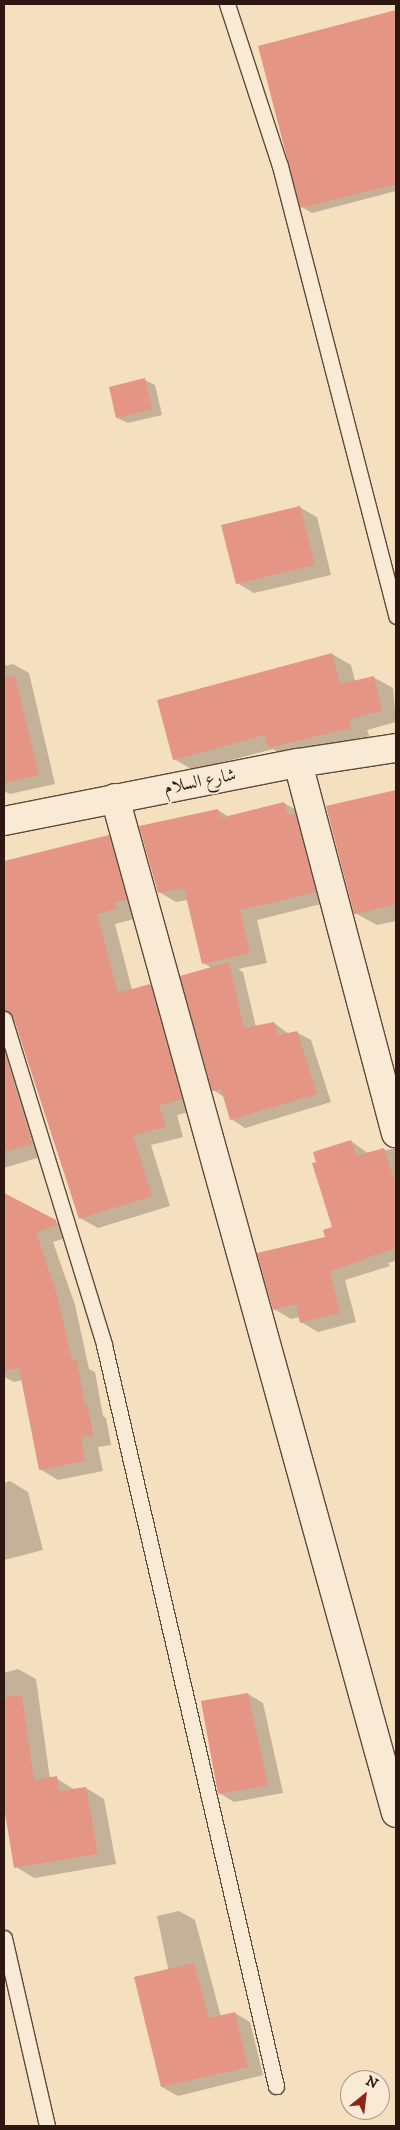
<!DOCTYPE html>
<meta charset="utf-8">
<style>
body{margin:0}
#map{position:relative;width:400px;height:2130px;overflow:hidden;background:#f4dfbf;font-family:"IM FELL DW Pica",Amiri,serif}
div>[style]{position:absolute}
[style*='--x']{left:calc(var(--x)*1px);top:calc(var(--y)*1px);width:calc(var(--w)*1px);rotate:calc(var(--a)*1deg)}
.shadow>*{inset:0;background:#0003}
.building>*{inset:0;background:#e49583}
.roads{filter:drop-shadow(1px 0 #5f493c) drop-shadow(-1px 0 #5f493c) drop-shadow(0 1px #5f493c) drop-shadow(0 -1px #5f493c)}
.service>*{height:15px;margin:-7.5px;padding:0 7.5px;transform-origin:7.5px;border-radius:7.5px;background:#f8ead5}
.minor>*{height:28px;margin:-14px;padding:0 14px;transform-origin:14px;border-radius:14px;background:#f8ead5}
.tertiary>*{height:28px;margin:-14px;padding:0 14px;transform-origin:14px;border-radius:14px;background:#f8ead5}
span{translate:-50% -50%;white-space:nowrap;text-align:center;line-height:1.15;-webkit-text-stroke:4px #f8ead5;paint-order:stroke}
.street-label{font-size:18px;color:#2d1710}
.frame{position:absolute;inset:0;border:5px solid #2d1710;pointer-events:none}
.north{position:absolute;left:340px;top:2070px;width:50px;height:50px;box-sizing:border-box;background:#f8ead5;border:1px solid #a79686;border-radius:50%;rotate:29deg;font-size:14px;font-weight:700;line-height:20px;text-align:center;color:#2d1710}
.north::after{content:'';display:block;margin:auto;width:18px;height:22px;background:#8f2418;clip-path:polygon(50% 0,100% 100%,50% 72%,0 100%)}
</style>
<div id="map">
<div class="shadow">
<i style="clip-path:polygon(392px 13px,396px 15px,396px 191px,312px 213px,302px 207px)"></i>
<i style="clip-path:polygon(145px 380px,155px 385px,162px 415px,128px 423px,117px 418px)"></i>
<i style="clip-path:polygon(299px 507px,317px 517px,331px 575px,254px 593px,237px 583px)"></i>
<i style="clip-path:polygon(332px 654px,351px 665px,355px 681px,373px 677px,393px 688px,396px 722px,367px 730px,370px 738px,288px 758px,273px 749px,193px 770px,174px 759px)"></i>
<i style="clip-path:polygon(13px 664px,29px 673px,55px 784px,10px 794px,4px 791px,4px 666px)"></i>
<i style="clip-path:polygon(396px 791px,396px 921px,377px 925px,355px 913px,327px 807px)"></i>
<i style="clip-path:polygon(284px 803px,301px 813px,333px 901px,257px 920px,267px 963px,238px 969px,243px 972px,256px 1027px,274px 1023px,289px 1034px,296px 1032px,311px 1040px,331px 1102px,245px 1128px,231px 1119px,224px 1097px,213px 1090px,212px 968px,203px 963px,188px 900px,176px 902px,159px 892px,218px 810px,229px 817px)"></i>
<i style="clip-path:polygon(109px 836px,127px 847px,134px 919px,115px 924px,132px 990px,150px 985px,168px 996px,200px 1109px,177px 1115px,183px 1137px,151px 1145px,170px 1206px,98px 1228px,80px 1218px,15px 1020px,13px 1033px,50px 1154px,4px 1168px,4px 863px)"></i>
<i style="clip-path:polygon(351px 1141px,369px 1154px,396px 1148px,396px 1261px,388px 1263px,390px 1266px,345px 1280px,356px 1322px,318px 1332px,301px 1322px,300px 1317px,291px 1319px,274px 1309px,334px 1228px)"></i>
<i style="clip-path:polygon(4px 1194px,74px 1232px,75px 1235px,53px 1242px,75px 1305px,89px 1369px,95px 1372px,103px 1416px,106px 1418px,111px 1445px,98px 1447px,103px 1471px,58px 1480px,40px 1469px,23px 1380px,14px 1382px,4px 1377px)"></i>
<i style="clip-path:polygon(10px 1481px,28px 1492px,43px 1550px,4px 1560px,4px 1483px)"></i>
<i style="clip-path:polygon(18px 1669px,36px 1679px,50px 1779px,56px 1778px,75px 1790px,86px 1788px,104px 1799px,116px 1864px,34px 1878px,16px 1867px,4px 1802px,4px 1673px)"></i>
<i style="clip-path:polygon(248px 1694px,263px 1703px,283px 1793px,234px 1802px,219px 1793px)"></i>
<i style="clip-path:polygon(179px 1911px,195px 1920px,221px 2017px,235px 2013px,250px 2022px,263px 2075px,178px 2096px,162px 2087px,180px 2025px,157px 1916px)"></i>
</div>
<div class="building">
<i style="clip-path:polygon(396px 10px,396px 184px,300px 208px,258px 46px)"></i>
<i style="clip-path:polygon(145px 378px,152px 409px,116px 418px,109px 387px)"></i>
<i style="clip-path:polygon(300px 506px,315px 565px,236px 584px,221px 525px)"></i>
<i style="clip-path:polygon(332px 653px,340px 684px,374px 676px,382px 711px,349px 719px,351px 728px,268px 748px,265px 735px,173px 760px,157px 700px)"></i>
<i style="clip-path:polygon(15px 676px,39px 775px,4px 783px,4px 678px)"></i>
<i style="clip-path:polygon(396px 790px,396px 904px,354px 914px,326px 806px)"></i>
<i style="clip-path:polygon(284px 802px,288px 815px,295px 813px,316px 892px,240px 910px,250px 953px,202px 964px,184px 888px,158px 893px,139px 826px,218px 809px,220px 818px)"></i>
<i style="clip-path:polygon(109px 835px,127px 900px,115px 902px,117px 909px,97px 914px,118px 993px,150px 984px,182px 1099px,159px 1105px,166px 1127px,133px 1135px,152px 1196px,79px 1219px,13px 1016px,4px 1010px,4px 861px)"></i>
<i style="clip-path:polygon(229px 962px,244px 1028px,274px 1022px,278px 1035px,297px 1031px,317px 1094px,230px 1120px,221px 1089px,212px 1091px,180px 976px)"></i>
<i style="clip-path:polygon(4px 1050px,32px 1144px,4px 1152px)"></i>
<i style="clip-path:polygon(351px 1140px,356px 1156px,384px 1148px,396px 1186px,396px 1248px,330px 1271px,340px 1313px,300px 1323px,296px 1304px,273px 1310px,257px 1253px,325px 1237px,323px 1230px,332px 1227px,312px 1163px,316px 1162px,313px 1152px)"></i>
<i style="clip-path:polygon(4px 1193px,56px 1220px,57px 1225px,36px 1232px,57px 1294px,72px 1361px,77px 1360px,85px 1406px,88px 1406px,93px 1435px,81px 1437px,85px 1461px,39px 1470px,19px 1368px,4px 1371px)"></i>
<i style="clip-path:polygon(248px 1693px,268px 1785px,218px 1794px,201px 1701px)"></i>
<i style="clip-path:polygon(22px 1695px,34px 1780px,57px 1776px,59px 1791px,86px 1787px,98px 1854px,14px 1868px,4px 1807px,4px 1697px)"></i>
<i style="clip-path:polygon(194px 1963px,209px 2018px,235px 2012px,248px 2067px,161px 2087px,134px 1977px)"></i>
</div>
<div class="roads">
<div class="service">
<i style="--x:227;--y:4;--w:170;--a:71.9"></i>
<i style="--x:280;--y:166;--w:465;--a:75.5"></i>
<i style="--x:4;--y:1019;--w:341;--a:72.9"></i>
<i style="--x:104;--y:1345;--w:761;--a:76.93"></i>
<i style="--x:4;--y:1938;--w:193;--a:77.1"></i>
</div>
<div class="minor">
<i style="--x:298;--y:763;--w:383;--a:75.2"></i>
<i style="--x:115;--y:798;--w:1053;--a:74.53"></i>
</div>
<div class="tertiary">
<i style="--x:4;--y:821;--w:300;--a:-11.2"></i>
<i style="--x:298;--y:763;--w:99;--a:-8.7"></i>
</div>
</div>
<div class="street-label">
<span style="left:200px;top:782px;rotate:-11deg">شارع السلام</span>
</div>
<div class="frame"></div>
<div class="north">N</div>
</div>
